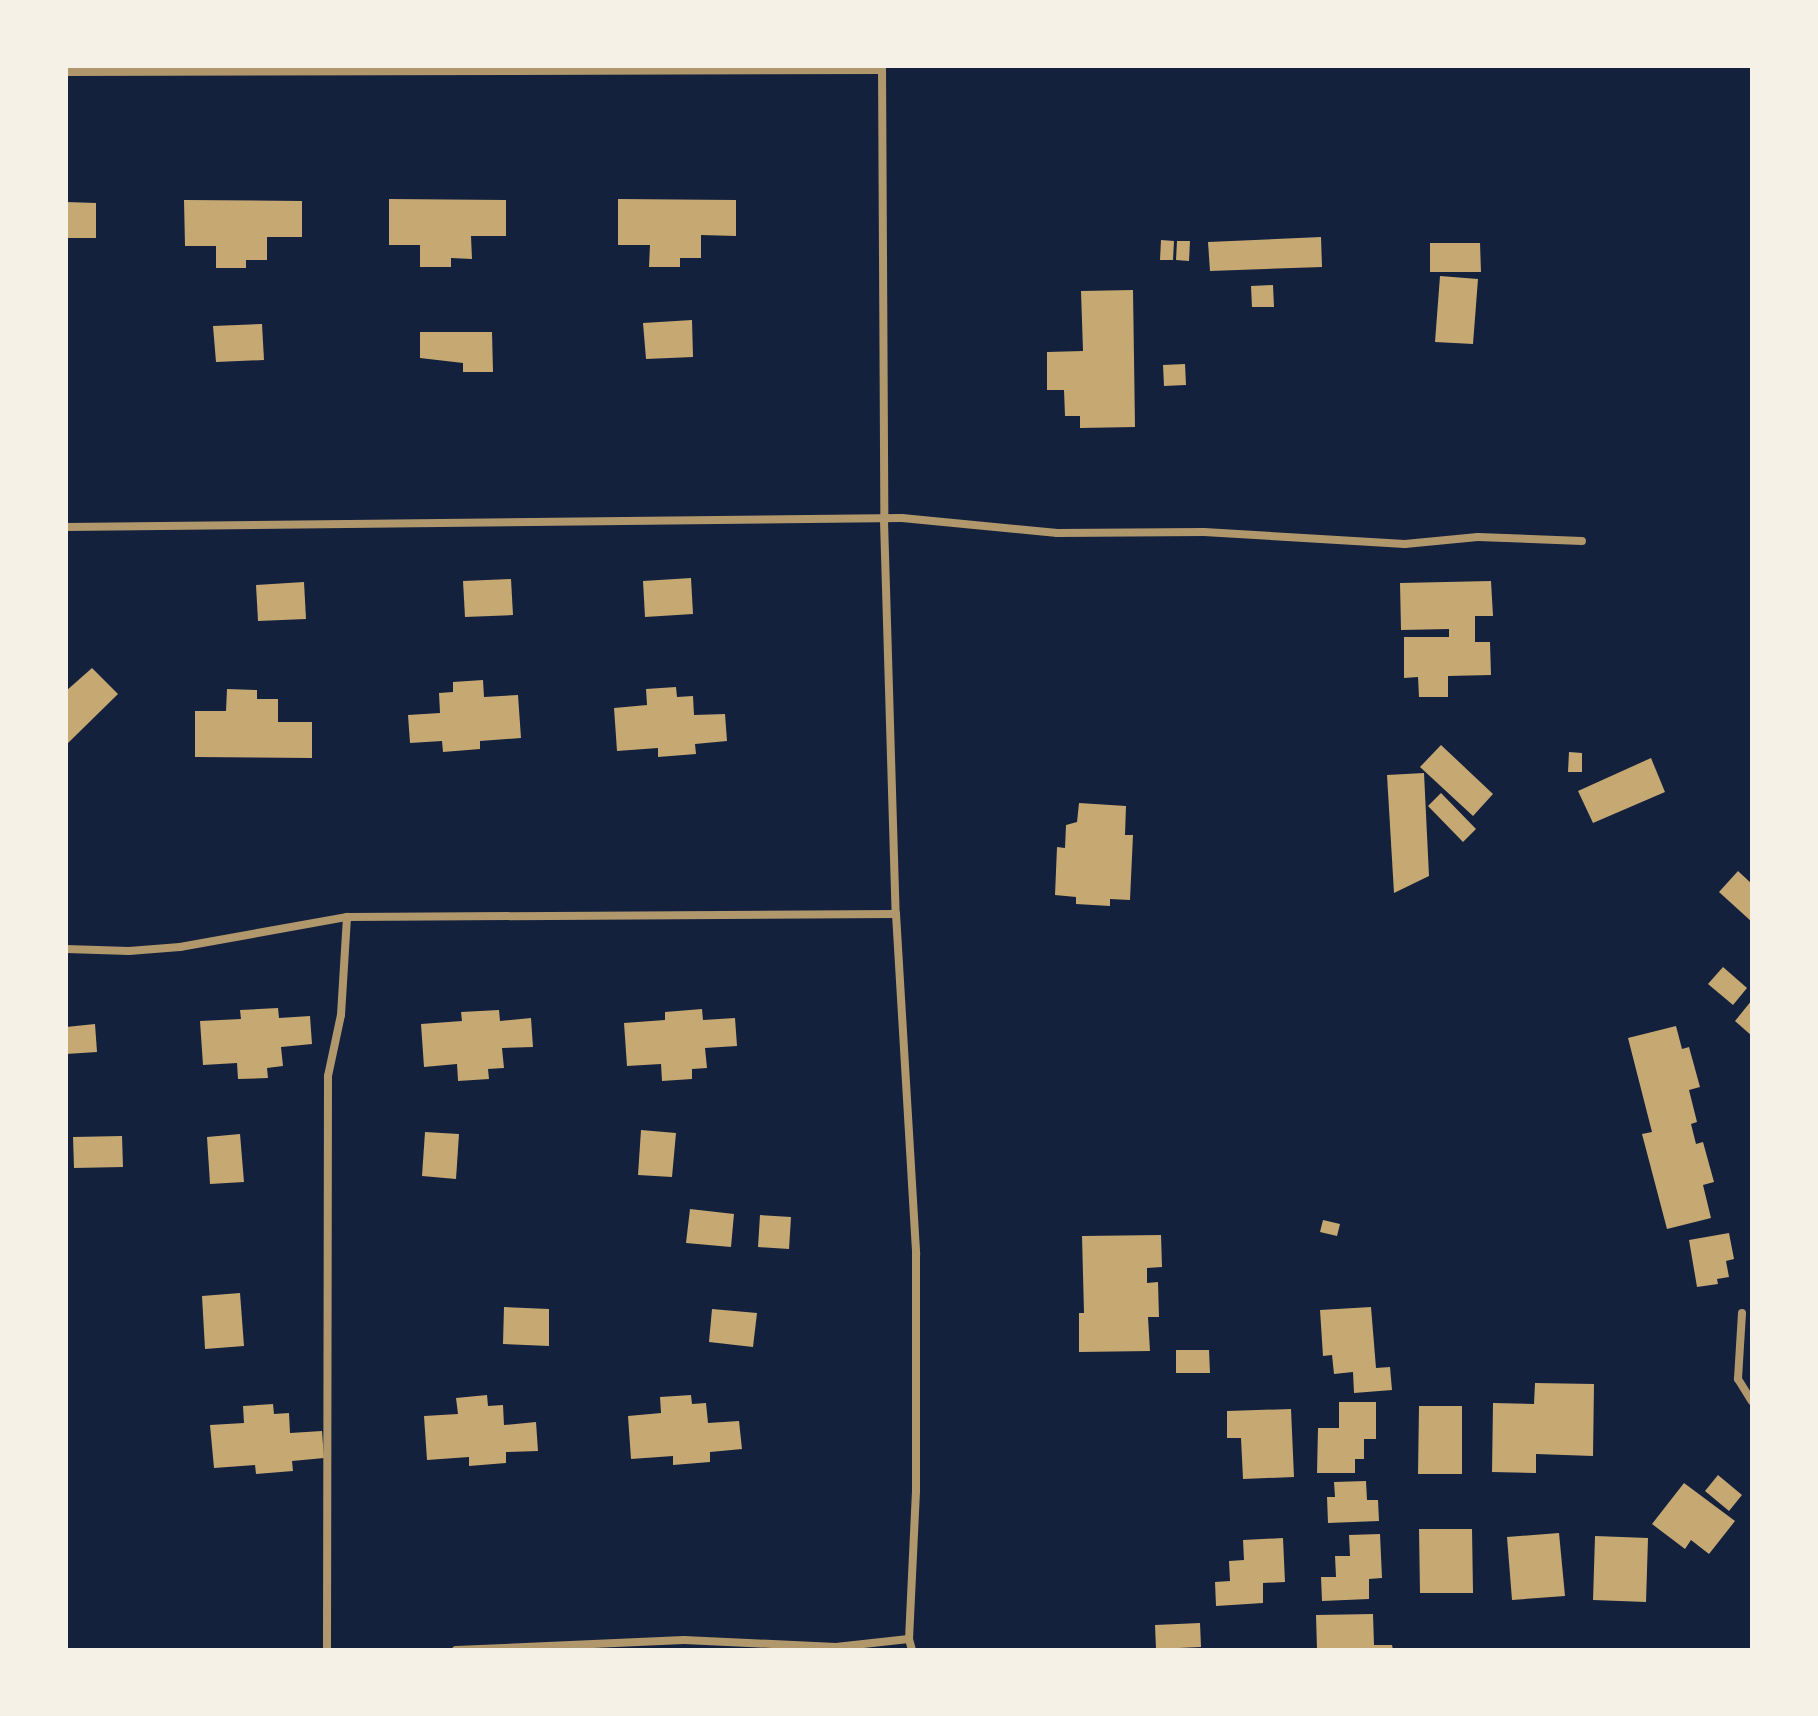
<!DOCTYPE html>
<style>
body{margin:0}
#map{position:relative;width:1818px;height:1716px;overflow:hidden;background:#14213d;font-family:Georgia,serif}
div>[style]{position:absolute}
[style*='--x']{left:calc(var(--x)*1px);top:calc(var(--y)*1px);width:calc(var(--w)*1px);rotate:calc(var(--a)*1deg)}
.building>*{inset:0;background:#c6a872}
.minor>*{height:8px;margin:-4px;padding:0 4px;transform-origin:4px;border-radius:4px;background:#b1986c}
span{translate:-50% -50%;white-space:nowrap;text-align:center;line-height:1.15;-webkit-text-stroke:8px #f6f1e7;paint-order:stroke}
.frame{position:absolute;inset:0;border:68px solid #f6f1e7;pointer-events:none}
</style>
<div id="map">
<div class="building">
<i style="clip-path:polygon(389px 199px,506px 200px,506px 236px,471px 236px,472px 259px,451px 258px,451px 267px,420px 267px,420px 245px,389px 245px)"></i>
<i style="clip-path:polygon(618px 199px,736px 200px,736px 236px,701px 235px,701px 258px,680px 258px,680px 267px,649px 267px,650px 245px,618px 245px)"></i>
<i style="clip-path:polygon(184px 200px,302px 201px,302px 237px,267px 237px,267px 260px,246px 260px,246px 268px,216px 268px,216px 246px,185px 246px)"></i>
<i style="clip-path:polygon(66px 202px,96px 203px,96px 238px,66px 238px)"></i>
<i style="clip-path:polygon(1321px 237px,1322px 267px,1210px 271px,1208px 242px)"></i>
<i style="clip-path:polygon(1161px 240px,1174px 241px,1173px 260px,1160px 260px)"></i>
<i style="clip-path:polygon(1177px 241px,1190px 241px,1189px 261px,1176px 260px)"></i>
<i style="clip-path:polygon(1430px 243px,1480px 243px,1481px 272px,1430px 272px)"></i>
<i style="clip-path:polygon(1440px 276px,1478px 279px,1473px 344px,1435px 342px)"></i>
<i style="clip-path:polygon(1273px 285px,1274px 307px,1252px 307px,1251px 286px)"></i>
<i style="clip-path:polygon(1133px 290px,1135px 427px,1080px 428px,1080px 416px,1065px 416px,1064px 390px,1047px 390px,1047px 352px,1083px 351px,1081px 291px)"></i>
<i style="clip-path:polygon(692px 320px,693px 357px,646px 359px,643px 323px)"></i>
<i style="clip-path:polygon(262px 324px,264px 360px,216px 362px,213px 326px)"></i>
<i style="clip-path:polygon(420px 332px,492px 332px,493px 372px,463px 372px,463px 363px,420px 358px)"></i>
<i style="clip-path:polygon(1185px 364px,1186px 385px,1164px 386px,1163px 365px)"></i>
<i style="clip-path:polygon(691px 578px,693px 614px,645px 617px,643px 581px)"></i>
<i style="clip-path:polygon(511px 579px,513px 615px,465px 617px,463px 581px)"></i>
<i style="clip-path:polygon(1491px 581px,1493px 616px,1475px 616px,1475px 642px,1490px 642px,1491px 675px,1448px 676px,1448px 697px,1419px 697px,1418px 677px,1404px 678px,1404px 637px,1449px 637px,1449px 629px,1401px 630px,1400px 583px)"></i>
<i style="clip-path:polygon(304px 582px,306px 619px,258px 621px,256px 585px)"></i>
<i style="clip-path:polygon(92px 668px,118px 694px,66px 745px,66px 691px)"></i>
<i style="clip-path:polygon(483px 680px,484px 697px,518px 695px,521px 738px,480px 741px,480px 749px,443px 752px,442px 741px,410px 743px,408px 715px,440px 713px,439px 693px,453px 692px,453px 682px)"></i>
<i style="clip-path:polygon(676px 687px,677px 697px,693px 696px,694px 715px,725px 714px,727px 741px,695px 744px,696px 754px,658px 757px,658px 748px,617px 751px,614px 708px,647px 705px,646px 689px)"></i>
<i style="clip-path:polygon(227px 689px,257px 690px,257px 699px,278px 699px,278px 722px,312px 722px,312px 758px,195px 757px,195px 711px,226px 711px)"></i>
<i style="clip-path:polygon(1441px 745px,1493px 794px,1473px 816px,1420px 767px)"></i>
<i style="clip-path:polygon(1569px 752px,1582px 753px,1582px 772px,1568px 772px)"></i>
<i style="clip-path:polygon(1651px 758px,1665px 792px,1593px 823px,1578px 791px)"></i>
<i style="clip-path:polygon(1424px 773px,1429px 876px,1394px 893px,1387px 775px)"></i>
<i style="clip-path:polygon(1441px 793px,1476px 829px,1463px 842px,1428px 806px)"></i>
<i style="clip-path:polygon(1079px 803px,1126px 806px,1125px 835px,1133px 835px,1130px 900px,1110px 899px,1110px 906px,1076px 904px,1076px 897px,1055px 895px,1057px 847px,1065px 848px,1066px 825px,1077px 822px)"></i>
<i style="clip-path:polygon(1738px 871px,1752px 884px,1752px 922px,1719px 892px)"></i>
<i style="clip-path:polygon(1723px 967px,1747px 988px,1733px 1005px,1708px 984px)"></i>
<i style="clip-path:polygon(1752px 1000px,1752px 1036px,1735px 1021px)"></i>
<i style="clip-path:polygon(278px 1008px,279px 1018px,310px 1016px,312px 1044px,281px 1047px,283px 1066px,267px 1068px,268px 1078px,238px 1079px,237px 1063px,203px 1065px,200px 1021px,241px 1019px,240px 1010px)"></i>
<i style="clip-path:polygon(702px 1009px,703px 1020px,735px 1018px,737px 1046px,705px 1048px,707px 1068px,692px 1069px,692px 1079px,662px 1081px,661px 1064px,627px 1066px,624px 1023px,665px 1020px,665px 1012px)"></i>
<i style="clip-path:polygon(499px 1010px,500px 1021px,531px 1018px,533px 1047px,502px 1048px,504px 1068px,488px 1069px,489px 1079px,458px 1081px,457px 1064px,424px 1067px,421px 1024px,462px 1021px,461px 1012px)"></i>
<i style="clip-path:polygon(95px 1024px,97px 1052px,66px 1054px,66px 1027px)"></i>
<i style="clip-path:polygon(1676px 1026px,1682px 1049px,1689px 1047px,1700px 1087px,1689px 1090px,1697px 1122px,1691px 1124px,1696px 1144px,1703px 1142px,1714px 1182px,1703px 1185px,1711px 1218px,1667px 1229px,1642px 1134px,1652px 1132px,1628px 1038px)"></i>
<i style="clip-path:polygon(641px 1130px,676px 1133px,672px 1177px,638px 1175px)"></i>
<i style="clip-path:polygon(425px 1132px,459px 1134px,456px 1179px,422px 1176px)"></i>
<i style="clip-path:polygon(240px 1134px,244px 1182px,210px 1184px,207px 1137px)"></i>
<i style="clip-path:polygon(122px 1136px,123px 1167px,74px 1168px,73px 1137px)"></i>
<i style="clip-path:polygon(690px 1209px,734px 1214px,731px 1247px,686px 1243px)"></i>
<i style="clip-path:polygon(760px 1215px,791px 1217px,789px 1249px,758px 1247px)"></i>
<i style="clip-path:polygon(1323px 1220px,1340px 1224px,1337px 1236px,1320px 1232px)"></i>
<i style="clip-path:polygon(1729px 1233px,1734px 1259px,1726px 1261px,1729px 1277px,1717px 1279px,1718px 1284px,1697px 1287px,1689px 1240px)"></i>
<i style="clip-path:polygon(1161px 1235px,1162px 1267px,1147px 1268px,1147px 1283px,1158px 1282px,1159px 1317px,1148px 1317px,1150px 1351px,1079px 1352px,1079px 1313px,1084px 1313px,1082px 1236px)"></i>
<i style="clip-path:polygon(240px 1293px,244px 1346px,205px 1349px,202px 1296px)"></i>
<i style="clip-path:polygon(504px 1307px,549px 1309px,549px 1346px,503px 1344px)"></i>
<i style="clip-path:polygon(1371px 1307px,1376px 1368px,1390px 1367px,1392px 1390px,1354px 1393px,1353px 1372px,1334px 1374px,1332px 1355px,1323px 1356px,1320px 1310px)"></i>
<i style="clip-path:polygon(712px 1309px,757px 1313px,753px 1347px,709px 1342px)"></i>
<i style="clip-path:polygon(1176px 1350px,1209px 1350px,1210px 1373px,1176px 1373px)"></i>
<i style="clip-path:polygon(1535px 1383px,1594px 1384px,1593px 1456px,1536px 1454px,1536px 1473px,1492px 1472px,1493px 1403px,1534px 1404px)"></i>
<i style="clip-path:polygon(487px 1395px,488px 1406px,503px 1405px,504px 1425px,536px 1422px,538px 1451px,506px 1452px,506px 1463px,469px 1466px,469px 1457px,427px 1460px,424px 1416px,458px 1414px,456px 1398px)"></i>
<i style="clip-path:polygon(691px 1395px,692px 1404px,706px 1403px,708px 1423px,739px 1421px,742px 1449px,710px 1452px,710px 1462px,673px 1465px,673px 1456px,631px 1459px,628px 1416px,661px 1413px,660px 1397px)"></i>
<i style="clip-path:polygon(1339px 1402px,1376px 1402px,1376px 1439px,1364px 1439px,1364px 1459px,1355px 1459px,1355px 1473px,1317px 1473px,1318px 1428px,1339px 1428px)"></i>
<i style="clip-path:polygon(273px 1404px,274px 1414px,289px 1413px,290px 1433px,322px 1431px,324px 1458px,292px 1461px,293px 1471px,256px 1474px,255px 1465px,214px 1468px,210px 1425px,244px 1423px,243px 1406px)"></i>
<i style="clip-path:polygon(1419px 1406px,1462px 1406px,1462px 1474px,1418px 1474px)"></i>
<i style="clip-path:polygon(1291px 1409px,1294px 1477px,1243px 1479px,1241px 1438px,1227px 1438px,1227px 1411px)"></i>
<i style="clip-path:polygon(1718px 1475px,1742px 1495px,1729px 1511px,1705px 1491px)"></i>
<i style="clip-path:polygon(1366px 1481px,1367px 1500px,1378px 1500px,1379px 1521px,1328px 1523px,1327px 1497px,1335px 1497px,1334px 1482px)"></i>
<i style="clip-path:polygon(1684px 1483px,1735px 1521px,1709px 1554px,1691px 1540px,1685px 1549px,1652px 1524px)"></i>
<i style="clip-path:polygon(1419px 1529px,1472px 1529px,1473px 1593px,1420px 1593px)"></i>
<i style="clip-path:polygon(1559px 1533px,1565px 1596px,1512px 1600px,1507px 1537px)"></i>
<i style="clip-path:polygon(1380px 1534px,1382px 1578px,1369px 1579px,1369px 1599px,1322px 1601px,1321px 1577px,1336px 1577px,1335px 1556px,1350px 1556px,1349px 1535px)"></i>
<i style="clip-path:polygon(1595px 1536px,1648px 1538px,1646px 1602px,1593px 1600px)"></i>
<i style="clip-path:polygon(1283px 1538px,1285px 1582px,1263px 1583px,1263px 1603px,1216px 1606px,1215px 1582px,1230px 1581px,1229px 1561px,1244px 1560px,1243px 1540px)"></i>
<i style="clip-path:polygon(1373px 1614px,1374px 1645px,1392px 1645px,1393px 1650px,1317px 1650px,1316px 1615px)"></i>
<i style="clip-path:polygon(1200px 1623px,1201px 1647px,1156px 1649px,1155px 1625px)"></i>
</div>
<div class="minor">
<i style="--x:882;--y:66;--w:455;--a:89.7"></i>
<i style="--x:884;--y:521;--w:393;--a:88.3"></i>
<i style="--x:896;--y:914;--w:341;--a:86.6"></i>
<i style="--x:916;--y:1254;--w:237;--a:90"></i>
<i style="--x:916;--y:1491;--w:148;--a:92.7"></i>
<i style="--x:909;--y:1639;--w:11;--a:75"></i>
<i style="--x:66;--y:72;--w:816;--a:-0.14"></i>
<i style="--x:66;--y:527;--w:836;--a:-0.62"></i>
<i style="--x:902;--y:518;--w:156;--a:5.5"></i>
<i style="--x:1057;--y:533;--w:147;--a:-0.4"></i>
<i style="--x:1204;--y:532;--w:201;--a:3.4"></i>
<i style="--x:1405;--y:544;--w:73;--a:-5.5"></i>
<i style="--x:1478;--y:537;--w:104;--a:2.2"></i>
<i style="--x:66;--y:949;--w:63;--a:1.8"></i>
<i style="--x:129;--y:951;--w:51;--a:-4.5"></i>
<i style="--x:180;--y:947;--w:170;--a:-10.2"></i>
<i style="--x:347;--y:917;--w:549;--a:-0.31"></i>
<i style="--x:1742;--y:1313;--w:66;--a:93.5"></i>
<i style="--x:1738;--y:1379;--w:26;--a:58"></i>
<i style="--x:327;--y:1650;--w:574;--a:-89.9"></i>
<i style="--x:328;--y:1076;--w:62;--a:-78"></i>
<i style="--x:341;--y:1015;--w:98;--a:-86.5"></i>
<i style="--x:456;--y:1650;--w:228;--a:-2.5"></i>
<i style="--x:684;--y:1640;--w:152;--a:2.6"></i>
<i style="--x:836;--y:1647;--w:73;--a:-6.3"></i>
</div>
<div class="frame"></div>
</div>
